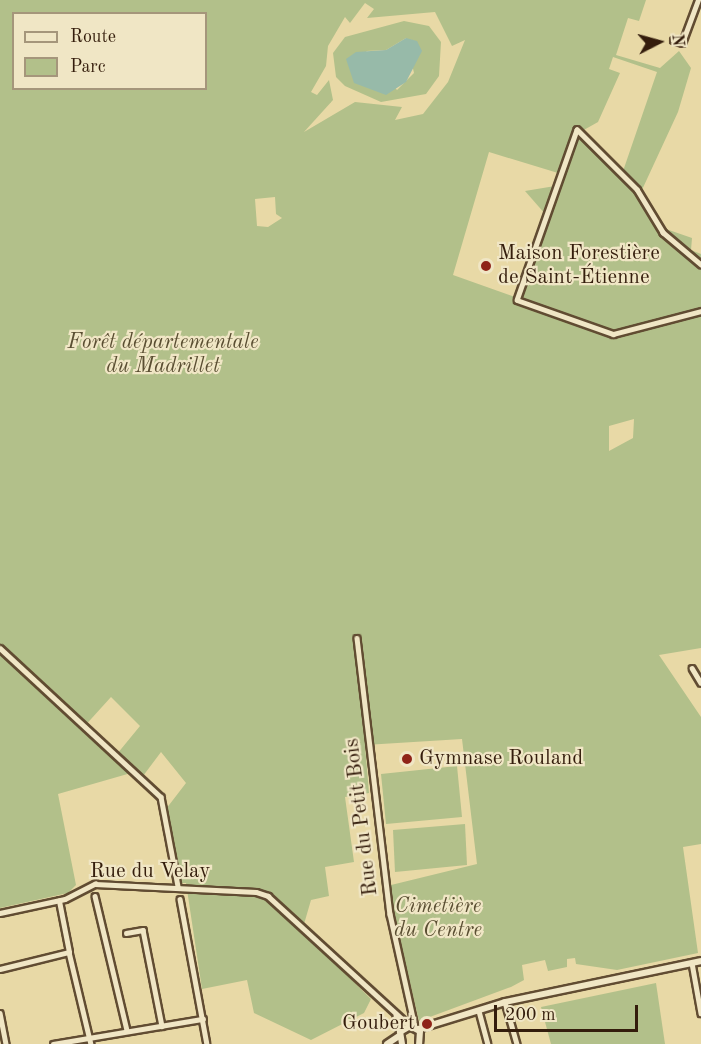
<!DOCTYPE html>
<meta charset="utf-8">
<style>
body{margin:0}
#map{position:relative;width:701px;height:1044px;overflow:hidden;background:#e8d9a6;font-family:"Old Standard TT",serif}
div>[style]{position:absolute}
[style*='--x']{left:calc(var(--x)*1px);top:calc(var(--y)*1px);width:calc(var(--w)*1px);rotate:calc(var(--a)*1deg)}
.green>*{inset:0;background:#b2c08a}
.water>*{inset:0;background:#97baa9}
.roads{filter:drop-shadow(2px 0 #614c32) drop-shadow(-2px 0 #614c32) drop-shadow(0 2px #614c32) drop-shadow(0 -2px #614c32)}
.minor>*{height:4.5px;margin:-2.25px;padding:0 2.25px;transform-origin:2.25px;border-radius:2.25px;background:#f0e6c5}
.secondary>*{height:6px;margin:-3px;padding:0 3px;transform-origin:3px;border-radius:3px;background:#f0e6c5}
.dots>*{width:16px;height:16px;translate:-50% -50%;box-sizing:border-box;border:3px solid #f0e6c5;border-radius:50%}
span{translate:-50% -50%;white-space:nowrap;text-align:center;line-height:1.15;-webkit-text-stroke:4.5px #f0e6c5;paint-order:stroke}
.poi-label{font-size:21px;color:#341d0c}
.left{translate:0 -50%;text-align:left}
.right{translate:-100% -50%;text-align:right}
.park-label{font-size:21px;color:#5a4e32;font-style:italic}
.street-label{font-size:21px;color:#341d0c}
.legend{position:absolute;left:12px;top:12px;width:195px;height:78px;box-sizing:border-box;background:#f0e6c5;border:2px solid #a5967b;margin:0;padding:8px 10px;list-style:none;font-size:18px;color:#341d0c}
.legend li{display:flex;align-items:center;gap:12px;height:30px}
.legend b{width:30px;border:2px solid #a5967b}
.north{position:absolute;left:629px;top:12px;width:60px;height:60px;-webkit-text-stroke:4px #f0e6c5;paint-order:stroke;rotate:84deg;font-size:16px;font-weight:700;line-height:24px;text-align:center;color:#341d0c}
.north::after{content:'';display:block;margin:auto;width:21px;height:27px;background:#341d0c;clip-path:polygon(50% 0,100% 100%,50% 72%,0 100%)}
.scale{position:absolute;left:494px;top:1005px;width:144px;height:27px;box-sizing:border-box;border:3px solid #341d0c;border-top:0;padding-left:8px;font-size:18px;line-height:21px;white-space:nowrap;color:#341d0c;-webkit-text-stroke:4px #f0e6c5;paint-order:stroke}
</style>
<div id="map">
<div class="green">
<i style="clip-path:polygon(evenodd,0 0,646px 0,639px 21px,628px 18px,616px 55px,660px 68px,679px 51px,691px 68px,678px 112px,641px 192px,666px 229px,692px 238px,691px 250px,701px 254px,701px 648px,659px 655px,701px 717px,701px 844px,683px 847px,698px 953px,617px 970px,576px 964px,575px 958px,567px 959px,567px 967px,548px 971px,545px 960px,522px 965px,524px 980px,511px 987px,419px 1021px,387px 886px,477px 864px,462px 739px,365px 745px,369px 793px,345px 797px,354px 862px,325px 867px,329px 896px,311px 900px,302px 931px,371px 999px,364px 1013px,311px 1040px,254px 1013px,247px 980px,202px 989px,186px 883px,179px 883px,166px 809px,186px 783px,161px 752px,143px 776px,117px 754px,140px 726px,111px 697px,82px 729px,131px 773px,58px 794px,76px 885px,68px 893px,0 908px,0 0,365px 3px,374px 9px,367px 18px,435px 12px,452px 46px,465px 40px,448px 82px,423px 114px,395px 120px,402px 107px,355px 102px,304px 132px,333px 100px,329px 80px,317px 95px,311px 92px,326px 66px,328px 46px,345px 17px,350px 23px,365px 3px,0 0,14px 14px,206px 14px,206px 88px,14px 88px,14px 14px,0 0,613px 57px,657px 72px,622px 174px,582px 131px,598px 122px,620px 73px,609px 69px,613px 57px,0 0,489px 152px,558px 173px,555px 186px,525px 191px,546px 215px,515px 297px,453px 275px,489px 152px,0 0,275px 197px,276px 214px,282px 218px,268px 227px,257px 226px,255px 199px,275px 197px,0 0,634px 419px,633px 438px,609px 451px,609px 426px,634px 419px)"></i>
<i style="clip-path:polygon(evenodd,404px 21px,429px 26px,441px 42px,439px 76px,426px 94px,381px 102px,345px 86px,336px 77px,333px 53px,345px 37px,404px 21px,406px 38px,414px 73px,397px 90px,366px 51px,386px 50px,406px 38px)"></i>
<i style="clip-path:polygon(457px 766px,462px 817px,386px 824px,381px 774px)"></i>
<i style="clip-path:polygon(465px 824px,467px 865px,395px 872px,393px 830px)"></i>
<i style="clip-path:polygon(656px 983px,665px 1044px,551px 1044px,541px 1007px)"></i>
</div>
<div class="water">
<i style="clip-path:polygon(406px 38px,417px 41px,422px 51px,406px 82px,386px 95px,354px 83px,346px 59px,356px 52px,386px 50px)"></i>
</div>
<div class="roads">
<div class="minor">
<i style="--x:673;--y:40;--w:9;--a:18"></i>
<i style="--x:682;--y:43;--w:46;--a:-69.6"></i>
<i style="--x:701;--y:265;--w:50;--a:-139.9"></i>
<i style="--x:663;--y:233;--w:50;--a:-121.2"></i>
<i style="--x:637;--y:190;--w:85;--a:-135"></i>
<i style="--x:577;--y:130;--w:180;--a:109.4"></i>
<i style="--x:517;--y:300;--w:102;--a:19.5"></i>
<i style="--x:613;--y:334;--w:91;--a:-14.6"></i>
<i style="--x:357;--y:638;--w:278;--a:83.2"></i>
<i style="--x:390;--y:914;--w:116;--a:77.5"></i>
<i style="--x:0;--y:648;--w:219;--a:42.8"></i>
<i style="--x:161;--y:797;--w:91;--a:79.2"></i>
<i style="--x:692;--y:668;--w:17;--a:59"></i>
<i style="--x:95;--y:896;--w:138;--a:76.6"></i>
<i style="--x:180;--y:899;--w:147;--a:79.5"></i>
<i style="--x:0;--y:913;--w:66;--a:-12.2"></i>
<i style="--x:65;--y:899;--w:34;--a:-27"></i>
<i style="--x:95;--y:884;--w:161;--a:2.8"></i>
<i style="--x:256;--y:892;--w:13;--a:18"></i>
<i style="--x:268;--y:896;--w:193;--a:42.5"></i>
<i style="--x:126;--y:933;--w:17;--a:-10"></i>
<i style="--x:143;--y:930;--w:98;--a:78.8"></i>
<i style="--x:69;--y:952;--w:95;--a:76.6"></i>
<i style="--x:692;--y:963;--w:51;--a:79.8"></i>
<i style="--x:0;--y:969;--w:71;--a:-13.8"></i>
<i style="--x:69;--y:952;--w:52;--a:-101.1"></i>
<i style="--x:505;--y:1002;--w:44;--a:74.1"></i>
<i style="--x:479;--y:1011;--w:34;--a:75"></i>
<i style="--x:0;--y:1013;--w:32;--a:79"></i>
<i style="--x:396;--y:1015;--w:17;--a:77"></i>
<i style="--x:53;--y:1044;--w:152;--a:-9.5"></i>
</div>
<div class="secondary">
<i style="--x:418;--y:1029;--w:91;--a:-17.2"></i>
<i style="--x:505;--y:1002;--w:200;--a:-11.8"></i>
<i style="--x:387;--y:1044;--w:14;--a:-34"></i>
<i style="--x:402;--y:1044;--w:12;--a:-99"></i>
<i style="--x:400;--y:1032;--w:12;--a:-31"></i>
<i style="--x:410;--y:1026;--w:11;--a:27"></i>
<i style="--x:420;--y:1031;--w:13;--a:94"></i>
</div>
</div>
<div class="dots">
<i style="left:486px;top:266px;background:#8f2418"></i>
<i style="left:407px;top:759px;background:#8f2418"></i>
<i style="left:427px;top:1024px;background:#8f2418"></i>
</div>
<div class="poi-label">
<span class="left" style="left:498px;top:266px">Maison Forestière<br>de Saint-Étienne</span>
<span class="left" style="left:419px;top:759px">Gymnase Rouland</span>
<span class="right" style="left:415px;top:1024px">Goubert</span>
</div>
<div class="park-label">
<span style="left:163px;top:355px">Forêt départementale<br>du Madrillet</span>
<span style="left:438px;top:919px">Cimetière<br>du Centre</span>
</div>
<div class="street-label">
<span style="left:362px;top:817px;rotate:-97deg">Rue du Petit Bois</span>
<span style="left:150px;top:872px">Rue du Velay</span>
</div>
<ul class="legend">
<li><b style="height:8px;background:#f0e6c5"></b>Route</li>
<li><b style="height:16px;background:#b2c08a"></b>Parc</li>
</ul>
<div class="north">N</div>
<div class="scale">200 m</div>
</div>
